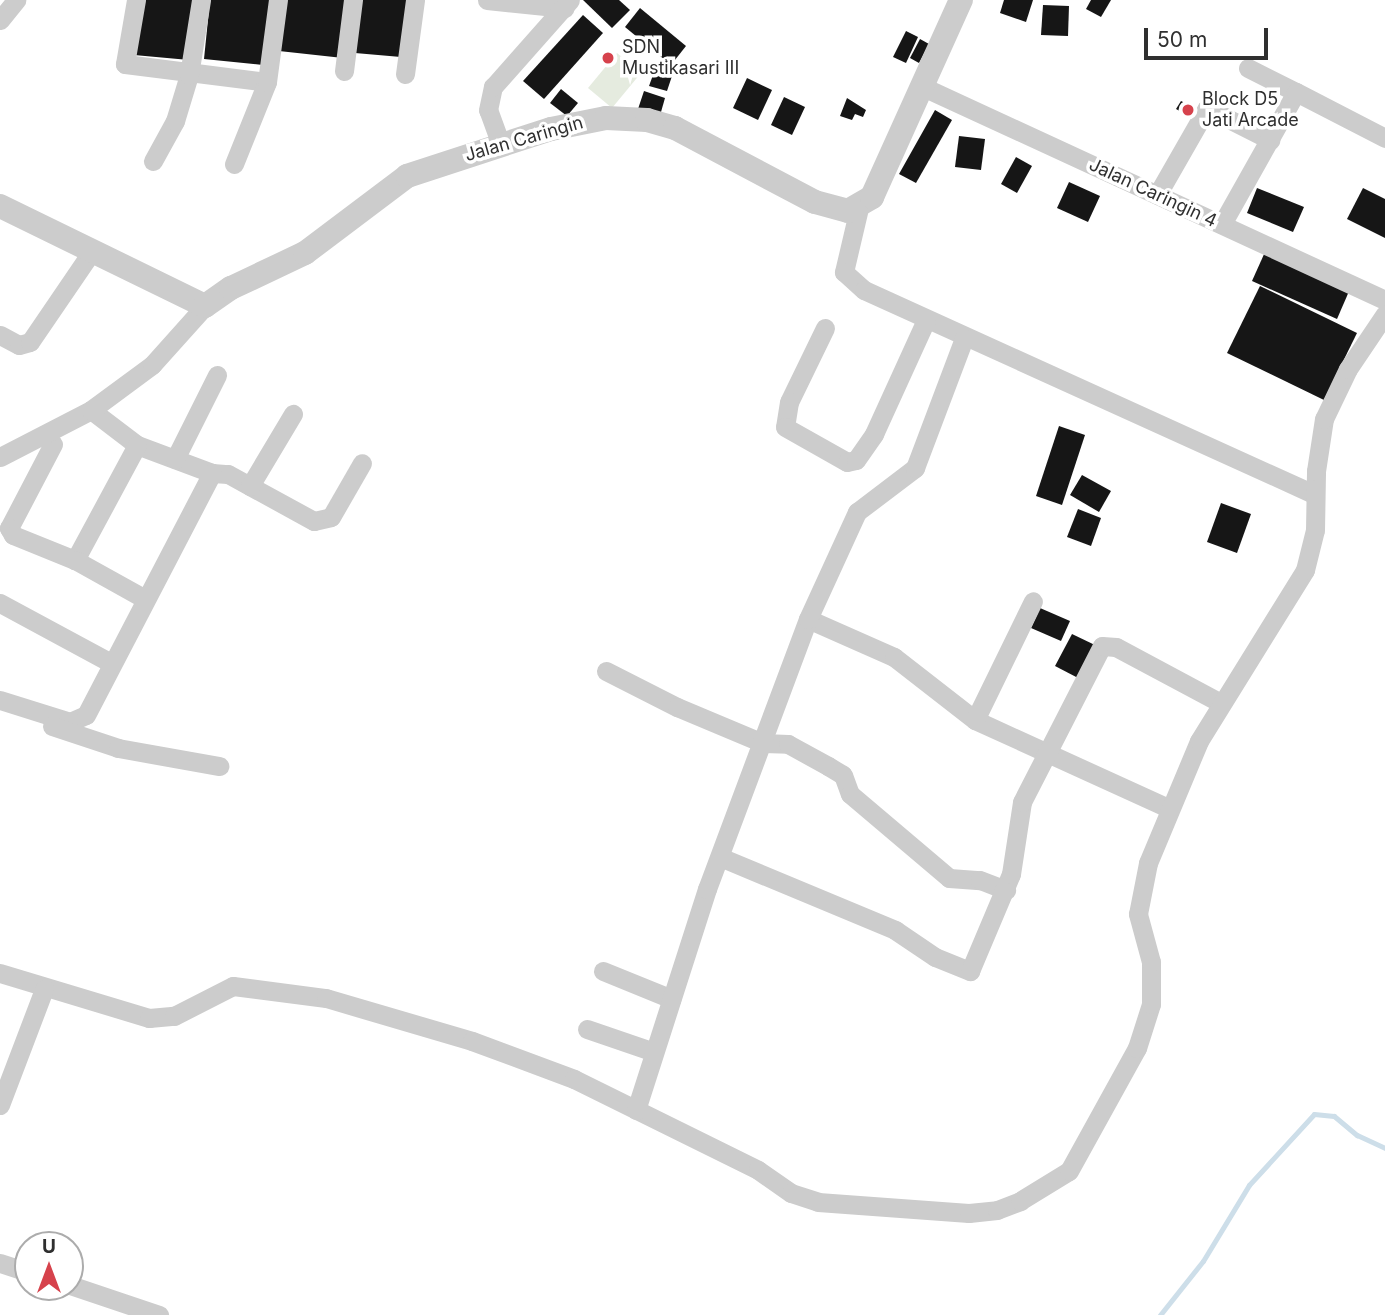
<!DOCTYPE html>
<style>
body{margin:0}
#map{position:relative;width:1385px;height:1315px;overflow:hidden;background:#fff;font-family:Inter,sans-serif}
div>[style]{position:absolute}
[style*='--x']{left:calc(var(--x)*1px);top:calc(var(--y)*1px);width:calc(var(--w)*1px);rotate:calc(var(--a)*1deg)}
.green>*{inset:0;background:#e5ebdf}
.stream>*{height:5px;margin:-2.5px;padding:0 2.5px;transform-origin:2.5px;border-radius:2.5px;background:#cddee9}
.building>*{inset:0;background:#161616}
.minor>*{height:19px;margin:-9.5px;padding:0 9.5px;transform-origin:9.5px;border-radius:9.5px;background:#ccc}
.tertiary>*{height:24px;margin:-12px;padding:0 12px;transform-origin:12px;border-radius:12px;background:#ccc}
.dots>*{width:19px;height:19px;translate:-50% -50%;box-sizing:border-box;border:4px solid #fff;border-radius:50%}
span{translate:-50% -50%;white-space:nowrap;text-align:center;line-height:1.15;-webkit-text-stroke:7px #fff;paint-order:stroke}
.poi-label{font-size:18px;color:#2f2f2f}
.left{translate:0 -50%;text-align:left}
.street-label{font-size:18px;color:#2f2f2f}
.north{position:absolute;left:14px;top:1231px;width:70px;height:70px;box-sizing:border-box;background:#fff;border:2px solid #acacac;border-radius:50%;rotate:0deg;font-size:19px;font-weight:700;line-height:28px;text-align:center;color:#2f2f2f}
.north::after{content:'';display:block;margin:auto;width:24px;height:32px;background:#d6424c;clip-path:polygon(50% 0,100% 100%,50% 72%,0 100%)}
.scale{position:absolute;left:1144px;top:28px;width:124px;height:32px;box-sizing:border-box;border:4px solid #2f2f2f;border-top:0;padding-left:9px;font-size:21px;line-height:24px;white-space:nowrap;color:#2f2f2f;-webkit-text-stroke:5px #fff;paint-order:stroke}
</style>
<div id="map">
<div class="green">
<i style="clip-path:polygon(617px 53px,641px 73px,612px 108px,588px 88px)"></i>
</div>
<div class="stream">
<i style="--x:1160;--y:1315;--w:69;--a:-51.5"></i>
<i style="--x:1203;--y:1261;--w:89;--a:-58.8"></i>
<i style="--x:1249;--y:1185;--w:96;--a:-47.5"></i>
<i style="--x:1314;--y:1114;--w:20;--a:6"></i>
<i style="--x:1334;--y:1116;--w:30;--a:40"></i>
<i style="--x:1357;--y:1135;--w:31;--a:25"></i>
</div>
<div class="building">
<i style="clip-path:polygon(140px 0,195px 0,189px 60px,134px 55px)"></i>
<i style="clip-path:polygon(210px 0,270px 0,263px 65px,204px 59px)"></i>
<i style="clip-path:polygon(284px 0,349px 0,343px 58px,279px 51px)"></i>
<i style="clip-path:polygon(360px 0,407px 0,401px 57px,355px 53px)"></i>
<i style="clip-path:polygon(583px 0,619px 0,630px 10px,612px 28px)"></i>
<i style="clip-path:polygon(1004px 0,1033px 0,1026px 22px,1000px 13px)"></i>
<i style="clip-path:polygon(1091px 0,1111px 0,1101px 17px,1086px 9px)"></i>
<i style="clip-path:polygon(1043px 5px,1069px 6px,1068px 36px,1041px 35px)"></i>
<i style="clip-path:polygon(640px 8px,686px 46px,671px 65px,625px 27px)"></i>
<i style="clip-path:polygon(583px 15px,603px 33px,544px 99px,523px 81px)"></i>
<i style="clip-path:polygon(906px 31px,918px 37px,906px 63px,893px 57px)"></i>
<i style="clip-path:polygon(920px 39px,929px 44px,919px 63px,910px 58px)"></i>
<i style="clip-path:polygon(657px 64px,674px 70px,667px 91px,649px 86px)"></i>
<i style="clip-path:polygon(747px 78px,772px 90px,758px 120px,733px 108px)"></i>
<i style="clip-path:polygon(561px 89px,578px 103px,567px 116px,550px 103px)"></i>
<i style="clip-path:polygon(644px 91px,665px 98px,659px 119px,637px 112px)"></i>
<i style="clip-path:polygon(784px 97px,805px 107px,792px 135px,771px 125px)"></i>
<i style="clip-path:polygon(847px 98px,866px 110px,863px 117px,855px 114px,852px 120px,840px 116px)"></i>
<i style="clip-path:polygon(1181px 101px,1201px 111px,1196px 120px,1176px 109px)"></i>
<i style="clip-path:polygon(935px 110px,952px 120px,916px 183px,899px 174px)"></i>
<i style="clip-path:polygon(959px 136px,985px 139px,981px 170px,955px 167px)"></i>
<i style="clip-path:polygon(1016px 157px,1032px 166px,1017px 193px,1001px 184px)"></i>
<i style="clip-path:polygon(1069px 182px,1100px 196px,1088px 222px,1057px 208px)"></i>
<i style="clip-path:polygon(1257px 188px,1304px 207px,1293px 232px,1247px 213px)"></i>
<i style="clip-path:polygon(1363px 188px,1385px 199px,1385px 238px,1347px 219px)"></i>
<i style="clip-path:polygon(1265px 252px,1350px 289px,1337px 319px,1252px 281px)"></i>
<i style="clip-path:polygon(1260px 286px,1357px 333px,1324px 400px,1227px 353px)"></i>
<i style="clip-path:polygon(1059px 426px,1085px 435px,1062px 505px,1036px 496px)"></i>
<i style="clip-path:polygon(1082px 475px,1111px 491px,1099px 512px,1070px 495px)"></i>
<i style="clip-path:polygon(1221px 503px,1251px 514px,1237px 553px,1207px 542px)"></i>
<i style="clip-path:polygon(1078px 509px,1101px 518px,1091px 546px,1067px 537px)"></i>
<i style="clip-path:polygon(1040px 608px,1070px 621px,1061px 641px,1031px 628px)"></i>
<i style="clip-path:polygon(1072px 634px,1097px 646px,1080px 679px,1055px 666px)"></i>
</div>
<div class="minor">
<i style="--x:136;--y:0;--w:65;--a:99.8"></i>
<i style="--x:125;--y:64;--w:143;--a:7.2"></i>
<i style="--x:487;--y:0;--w:78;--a:5.9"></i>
<i style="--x:0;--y:20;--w:26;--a:-51"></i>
<i style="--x:1248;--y:68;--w:54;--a:26.6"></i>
<i style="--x:344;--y:71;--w:72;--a:-82.8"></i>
<i style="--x:405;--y:74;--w:75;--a:-82.3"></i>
<i style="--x:921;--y:86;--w:511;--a:24.76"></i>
<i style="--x:501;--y:145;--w:37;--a:-110"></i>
<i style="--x:488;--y:110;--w:24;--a:-78"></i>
<i style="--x:493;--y:87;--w:116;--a:-48.5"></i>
<i style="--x:153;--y:161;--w:46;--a:-61.2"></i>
<i style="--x:175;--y:121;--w:48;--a:-73.1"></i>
<i style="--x:189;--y:75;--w:76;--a:-80.9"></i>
<i style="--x:234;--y:164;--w:88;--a:-68.1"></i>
<i style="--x:267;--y:82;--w:83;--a:-82.4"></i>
<i style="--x:1160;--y:190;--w:95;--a:-60.2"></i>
<i style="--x:1207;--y:108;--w:71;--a:26.9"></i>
<i style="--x:859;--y:208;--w:66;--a:103.2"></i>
<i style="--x:844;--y:272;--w:27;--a:42"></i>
<i style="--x:864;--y:290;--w:495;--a:24.4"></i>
<i style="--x:1222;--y:224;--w:151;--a:-60.7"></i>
<i style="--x:1296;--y:92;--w:100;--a:27.3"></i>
<i style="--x:825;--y:328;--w:82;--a:115.9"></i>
<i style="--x:789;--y:402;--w:25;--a:99"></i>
<i style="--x:785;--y:427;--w:71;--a:29.4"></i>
<i style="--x:847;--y:462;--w:9;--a:-13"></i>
<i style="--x:856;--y:460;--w:32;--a:-55"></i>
<i style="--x:874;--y:434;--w:125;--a:-65.5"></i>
<i style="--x:0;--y:335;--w:21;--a:28"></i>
<i style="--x:19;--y:345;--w:11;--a:-15"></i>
<i style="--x:30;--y:342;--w:110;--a:-55.7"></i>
<i style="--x:91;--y:410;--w:58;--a:37.3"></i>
<i style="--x:137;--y:445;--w:80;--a:20.5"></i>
<i style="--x:212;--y:473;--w:16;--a:4"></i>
<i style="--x:228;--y:474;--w:98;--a:28.7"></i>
<i style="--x:314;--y:521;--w:17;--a:-13"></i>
<i style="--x:331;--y:517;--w:62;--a:-60.1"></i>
<i style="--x:53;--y:444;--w:95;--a:117.6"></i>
<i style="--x:9;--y:528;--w:8;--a:60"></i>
<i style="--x:13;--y:535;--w:67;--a:22"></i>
<i style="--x:137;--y:445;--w:131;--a:118.3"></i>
<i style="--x:75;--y:560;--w:80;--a:29.1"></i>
<i style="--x:0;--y:457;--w:102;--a:-27.3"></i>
<i style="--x:91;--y:410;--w:76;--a:-36.4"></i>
<i style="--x:152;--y:365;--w:79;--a:-48.1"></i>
<i style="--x:175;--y:459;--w:94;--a:-63.4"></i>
<i style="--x:250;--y:486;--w:84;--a:-59.2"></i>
<i style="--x:0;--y:603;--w:126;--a:28.4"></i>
<i style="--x:808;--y:619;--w:94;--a:23.8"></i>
<i style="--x:894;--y:657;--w:103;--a:37.9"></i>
<i style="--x:975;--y:720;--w:212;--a:24.5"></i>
<i style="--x:606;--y:671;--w:80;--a:26.9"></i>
<i style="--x:677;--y:707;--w:93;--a:22.7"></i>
<i style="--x:763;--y:743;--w:25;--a:2"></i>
<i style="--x:788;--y:744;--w:46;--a:28.8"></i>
<i style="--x:828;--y:766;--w:17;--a:31"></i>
<i style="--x:843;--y:775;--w:20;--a:70"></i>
<i style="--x:850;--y:794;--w:130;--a:40.3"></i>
<i style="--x:949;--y:878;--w:31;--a:4"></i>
<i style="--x:980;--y:880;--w:28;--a:21"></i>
<i style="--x:0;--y:700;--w:73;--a:17.4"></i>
<i style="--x:70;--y:722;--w:17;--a:-24"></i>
<i style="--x:86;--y:715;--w:273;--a:-62.5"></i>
<i style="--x:975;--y:720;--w:132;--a:-64"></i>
<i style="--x:52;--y:726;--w:70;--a:18.4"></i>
<i style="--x:118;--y:748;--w:103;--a:10.1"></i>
<i style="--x:720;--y:857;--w:190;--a:22.6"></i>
<i style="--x:895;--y:930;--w:48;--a:34"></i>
<i style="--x:935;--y:957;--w:38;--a:22"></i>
<i style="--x:970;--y:971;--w:105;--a:-67.1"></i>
<i style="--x:1011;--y:874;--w:73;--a:-81.3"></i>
<i style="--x:1022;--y:802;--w:175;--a:-62.9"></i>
<i style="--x:1102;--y:646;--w:14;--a:4"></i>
<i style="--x:1116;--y:647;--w:119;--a:28.1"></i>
<i style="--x:603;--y:971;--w:74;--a:22.1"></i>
<i style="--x:0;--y:973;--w:156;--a:16.8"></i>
<i style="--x:149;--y:1018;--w:25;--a:-5"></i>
<i style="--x:174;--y:1016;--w:66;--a:-27"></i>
<i style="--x:233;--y:986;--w:94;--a:7.4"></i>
<i style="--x:326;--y:998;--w:152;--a:16.4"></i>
<i style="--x:472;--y:1041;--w:109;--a:20.4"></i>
<i style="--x:574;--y:1079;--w:205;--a:26.3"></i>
<i style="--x:758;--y:1170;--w:40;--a:34.9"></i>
<i style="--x:791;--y:1193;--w:28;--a:18"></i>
<i style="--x:818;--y:1202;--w:151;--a:4.2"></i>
<i style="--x:969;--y:1213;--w:28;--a:-6"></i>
<i style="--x:997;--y:1210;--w:25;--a:-21"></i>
<i style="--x:1020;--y:1201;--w:57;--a:-31.5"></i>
<i style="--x:1069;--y:1171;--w:141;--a:-61.1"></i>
<i style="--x:1137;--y:1048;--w:46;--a:-72.3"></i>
<i style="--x:1151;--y:1004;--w:42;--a:-90"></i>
<i style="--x:1151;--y:962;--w:50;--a:-105.2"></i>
<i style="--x:1138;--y:914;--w:52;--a:-78.9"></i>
<i style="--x:1148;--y:863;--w:132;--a:-67.3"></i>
<i style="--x:1199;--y:741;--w:201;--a:-58.2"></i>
<i style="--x:1305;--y:570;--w:41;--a:-76"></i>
<i style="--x:1315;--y:530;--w:59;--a:-89"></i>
<i style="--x:1316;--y:471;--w:53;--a:-81.3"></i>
<i style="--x:1324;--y:419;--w:55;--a:-64.4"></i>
<i style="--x:1348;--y:369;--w:66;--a:-56.1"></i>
<i style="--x:587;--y:1029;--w:71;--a:18.9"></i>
<i style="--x:0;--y:1105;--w:124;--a:-69.2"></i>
<i style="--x:636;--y:1110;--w:232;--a:-72.2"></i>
<i style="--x:707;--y:889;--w:288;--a:-69.5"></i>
<i style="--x:808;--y:619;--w:118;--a:-65.4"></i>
<i style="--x:857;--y:512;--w:73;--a:-37.2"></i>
<i style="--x:915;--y:468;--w:139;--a:-69.3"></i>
<i style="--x:0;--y:1263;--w:29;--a:18"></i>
<i style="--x:70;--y:1285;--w:94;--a:18.6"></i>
</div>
<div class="tertiary">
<i style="--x:0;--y:206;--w:228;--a:26"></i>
<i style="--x:205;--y:306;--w:32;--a:-35"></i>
<i style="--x:231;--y:288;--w:82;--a:-25.3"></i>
<i style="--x:305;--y:253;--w:128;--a:-37"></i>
<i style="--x:407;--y:176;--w:151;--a:-18.1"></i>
<i style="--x:551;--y:129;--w:56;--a:-11.3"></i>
<i style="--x:606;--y:118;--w:41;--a:2.8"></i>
<i style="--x:647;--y:120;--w:29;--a:16"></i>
<i style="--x:675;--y:128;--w:158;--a:27.9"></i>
<i style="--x:815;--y:202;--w:34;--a:15"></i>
<i style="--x:848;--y:211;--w:28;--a:-30"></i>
<i style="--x:872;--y:197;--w:216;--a:-65.7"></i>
</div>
<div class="dots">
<i style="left:608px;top:58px;background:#d6424c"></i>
<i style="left:1188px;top:110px;background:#d6424c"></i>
</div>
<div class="poi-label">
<span class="left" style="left:622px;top:58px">SDN<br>Mustikasari III</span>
<span class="left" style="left:1202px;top:110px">Block D5<br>Jati Arcade</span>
</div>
<div class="street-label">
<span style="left:524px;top:139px;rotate:-16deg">Jalan Caringin</span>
<span style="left:1153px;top:193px;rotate:25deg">Jalan Caringin 4</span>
</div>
<div class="north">U</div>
<div class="scale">50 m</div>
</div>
